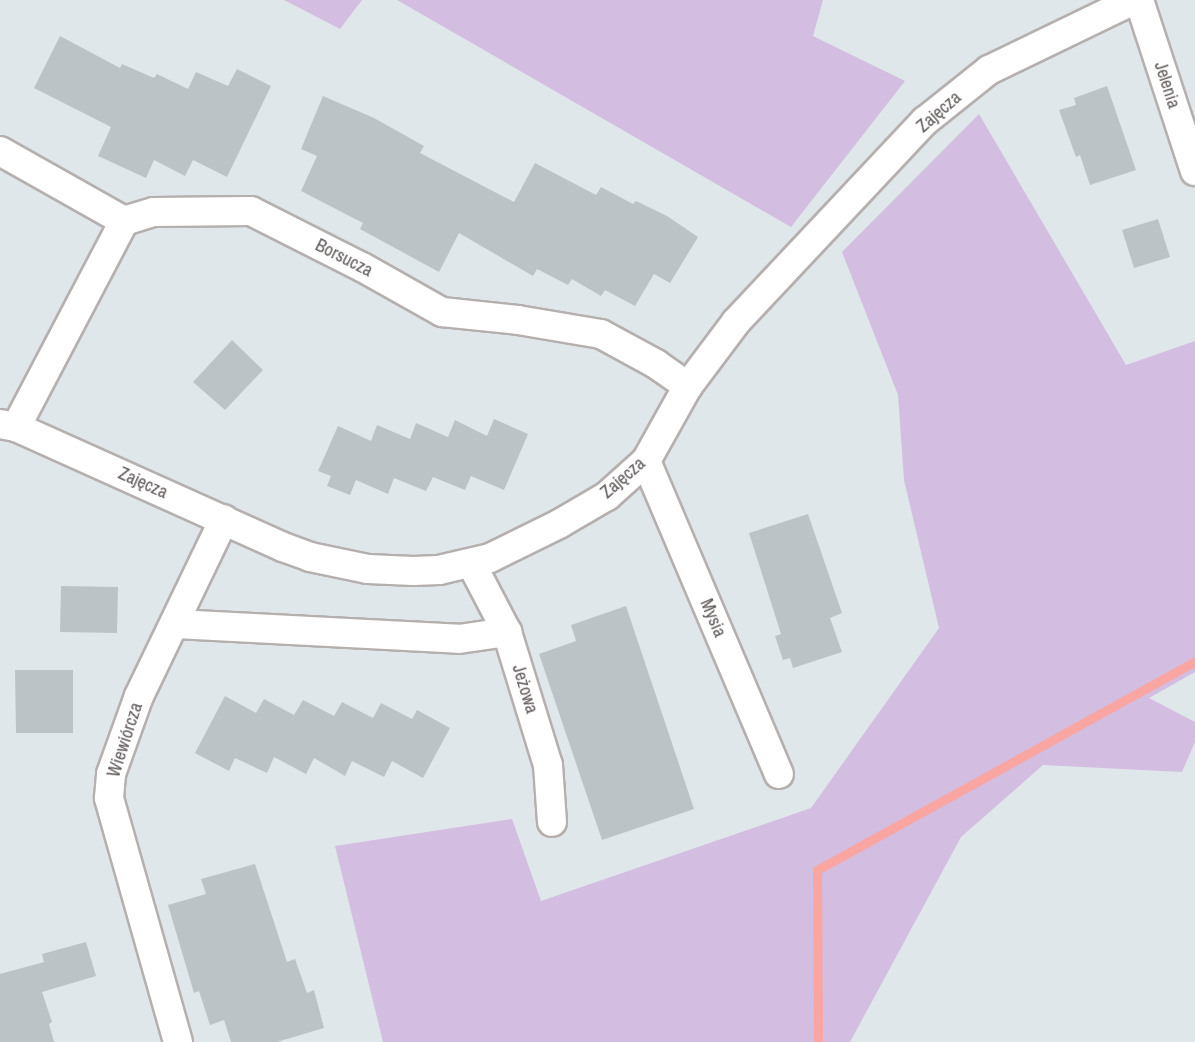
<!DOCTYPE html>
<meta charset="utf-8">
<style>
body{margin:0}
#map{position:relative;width:1195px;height:1042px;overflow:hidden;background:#e0e7eb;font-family:"Archivo Narrow",sans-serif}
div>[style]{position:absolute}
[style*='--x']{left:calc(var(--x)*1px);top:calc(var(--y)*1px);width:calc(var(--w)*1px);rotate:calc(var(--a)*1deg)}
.green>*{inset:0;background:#d3bde1}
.stream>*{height:9px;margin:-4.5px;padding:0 4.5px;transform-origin:4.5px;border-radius:4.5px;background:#f9a5a2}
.building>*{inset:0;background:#bcc3c6}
.roads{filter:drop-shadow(2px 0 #b5afae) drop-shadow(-2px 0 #b5afae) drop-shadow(0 2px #b5afae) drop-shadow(0 -2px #b5afae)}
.street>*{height:28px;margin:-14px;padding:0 14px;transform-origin:14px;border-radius:14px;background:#fff}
span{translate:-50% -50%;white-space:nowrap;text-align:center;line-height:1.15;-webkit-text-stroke:4.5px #fff;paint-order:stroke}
.street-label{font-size:18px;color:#605a59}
</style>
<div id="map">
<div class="green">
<i style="clip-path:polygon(284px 0,362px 0,340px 29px)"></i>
<i style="clip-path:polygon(397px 0,823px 0,813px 36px,905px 81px,791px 227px)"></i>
<i style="clip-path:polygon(979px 114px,1126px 365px,1195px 341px,1195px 672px,1149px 698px,1195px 722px,1195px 742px,1182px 772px,1043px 765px,961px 837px,850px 1042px,383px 1042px,335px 846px,512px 819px,541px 901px,811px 808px,939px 628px,904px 480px,898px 395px,842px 252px)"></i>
</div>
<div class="stream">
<i style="--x:818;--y:1042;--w:172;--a:-90.3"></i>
<i style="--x:817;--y:870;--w:432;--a:-28.9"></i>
</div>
<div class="building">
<i style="clip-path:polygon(60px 36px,120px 68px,122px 64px,154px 78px,157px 74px,188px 89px,196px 72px,228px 86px,237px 69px,271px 86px,227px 177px,193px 160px,185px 176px,154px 160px,146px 178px,98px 156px,111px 127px,34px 88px)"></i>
<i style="clip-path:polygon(1107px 86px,1136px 170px,1090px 185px,1080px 155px,1076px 157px,1059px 110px,1076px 105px,1074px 98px)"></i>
<i style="clip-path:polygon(323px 96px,374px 118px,424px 146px,420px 153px,514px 202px,535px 163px,596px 195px,601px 187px,633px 204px,636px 201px,667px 216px,698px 237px,670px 283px,654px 274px,635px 306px,605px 290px,601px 296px,572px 279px,568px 285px,537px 269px,533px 276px,459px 233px,439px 272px,360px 229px,363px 223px,301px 191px,317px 156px,301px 149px)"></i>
<i style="clip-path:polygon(1158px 219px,1170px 257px,1134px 268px,1122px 230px)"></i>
<i style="clip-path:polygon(232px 340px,263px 370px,225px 410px,193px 382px)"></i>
<i style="clip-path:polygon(494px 419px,528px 434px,504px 490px,471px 476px,465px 490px,433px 477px,426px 491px,394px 478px,388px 494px,356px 480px,350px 495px,327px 486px,331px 476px,318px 471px,338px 426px,371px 441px,377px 425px,410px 439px,416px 423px,448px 437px,455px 420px,487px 436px)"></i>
<i style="clip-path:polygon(808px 514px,842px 613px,830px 618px,842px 652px,793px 668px,790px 658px,783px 660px,775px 636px,781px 634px,749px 533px)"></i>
<i style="clip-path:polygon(61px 586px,118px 587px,117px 633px,60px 632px)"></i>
<i style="clip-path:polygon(626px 606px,694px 809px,602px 840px,539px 654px,576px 641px,571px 625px)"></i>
<i style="clip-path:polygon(15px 670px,73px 670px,73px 733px,16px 733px)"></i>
<i style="clip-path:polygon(225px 696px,256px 713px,264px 699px,294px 715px,303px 700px,334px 716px,342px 702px,373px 718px,381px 703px,412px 719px,417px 710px,450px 728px,423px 778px,392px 761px,384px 777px,352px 761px,345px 776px,314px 758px,306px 774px,274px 757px,267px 773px,235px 758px,229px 771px,195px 753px)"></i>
<i style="clip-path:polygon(255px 864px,287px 962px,295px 959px,307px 993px,314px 990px,324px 1028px,277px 1042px,231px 1042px,224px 1020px,210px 1025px,199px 991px,194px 993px,168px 905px,206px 894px,201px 879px)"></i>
<i style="clip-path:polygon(86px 942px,96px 976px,42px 992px,52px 1022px,49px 1024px,54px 1042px,0 1042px,0 974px,44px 962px,42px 954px)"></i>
</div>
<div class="roads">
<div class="street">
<i style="--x:1139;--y:0;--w:180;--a:71.9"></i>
<i style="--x:0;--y:151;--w:142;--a:29.4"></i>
<i style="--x:124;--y:221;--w:31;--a:-17"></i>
<i style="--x:154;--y:212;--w:97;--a:-0.6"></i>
<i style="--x:251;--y:211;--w:124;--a:26.8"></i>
<i style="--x:362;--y:267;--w:92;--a:29.4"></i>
<i style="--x:442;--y:312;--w:76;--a:6"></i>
<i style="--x:518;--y:320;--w:84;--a:9.6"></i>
<i style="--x:601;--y:334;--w:63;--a:28.6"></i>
<i style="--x:656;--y:364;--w:39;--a:35"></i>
<i style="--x:0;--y:424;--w:16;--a:11"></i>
<i style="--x:16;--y:427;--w:293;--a:24.2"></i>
<i style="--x:283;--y:547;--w:29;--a:20"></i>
<i style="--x:310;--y:557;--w:59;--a:11.7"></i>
<i style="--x:368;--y:569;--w:45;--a:2.5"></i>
<i style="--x:413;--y:571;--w:26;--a:-2"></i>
<i style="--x:439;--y:570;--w:52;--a:-13.2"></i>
<i style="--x:490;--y:558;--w:77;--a:-26.2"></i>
<i style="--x:559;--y:524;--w:56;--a:-30.3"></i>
<i style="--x:607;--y:496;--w:52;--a:-41.9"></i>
<i style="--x:646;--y:461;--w:86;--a:-60.8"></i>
<i style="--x:688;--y:386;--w:80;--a:-53.1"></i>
<i style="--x:736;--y:322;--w:276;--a:-46.8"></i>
<i style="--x:925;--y:121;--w:82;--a:-38.6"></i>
<i style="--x:989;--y:70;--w:161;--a:-25.8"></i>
<i style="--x:16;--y:427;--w:233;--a:-62.3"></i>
<i style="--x:646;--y:461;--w:340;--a:67"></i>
<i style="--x:471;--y:563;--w:78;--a:62.4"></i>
<i style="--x:507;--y:632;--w:139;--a:72.9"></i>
<i style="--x:548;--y:765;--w:57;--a:86"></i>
<i style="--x:176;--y:624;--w:283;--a:3"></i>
<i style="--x:459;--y:639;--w:49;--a:-8.3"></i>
<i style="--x:178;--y:1042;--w:254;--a:-105.8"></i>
<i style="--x:109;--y:798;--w:24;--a:-85"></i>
<i style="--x:111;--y:774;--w:83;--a:-70.3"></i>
<i style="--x:139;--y:696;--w:196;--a:-64.3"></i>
</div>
</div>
<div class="street-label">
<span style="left:1167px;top:85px;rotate:72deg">Jelenia</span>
<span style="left:939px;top:112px;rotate:-41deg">Zajęcza</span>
<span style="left:344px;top:258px;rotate:27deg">Borsucza</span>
<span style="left:623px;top:478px;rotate:-41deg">Zajęcza</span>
<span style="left:143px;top:483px;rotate:24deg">Zajęcza</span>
<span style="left:713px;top:618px;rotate:67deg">Mysia</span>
<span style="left:525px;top:689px;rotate:73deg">Jeżowa</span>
<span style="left:125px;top:740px;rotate:-72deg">Wiewiórcza</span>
</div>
</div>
